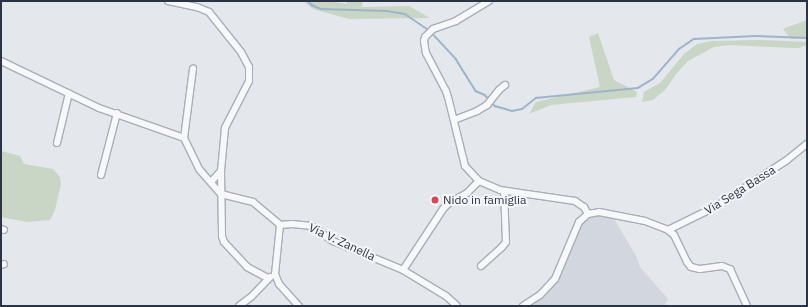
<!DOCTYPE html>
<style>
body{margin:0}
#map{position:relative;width:808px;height:307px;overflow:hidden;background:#e4e7ec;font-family:"IBM Plex Sans",sans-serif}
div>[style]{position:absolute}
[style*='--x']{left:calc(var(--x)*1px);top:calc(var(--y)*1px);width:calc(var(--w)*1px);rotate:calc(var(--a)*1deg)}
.built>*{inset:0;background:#d2d6de}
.green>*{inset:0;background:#c9d6c5}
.stream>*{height:1.5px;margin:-0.75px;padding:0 0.75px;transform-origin:0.75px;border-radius:0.75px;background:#9fb4cc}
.roads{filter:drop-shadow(1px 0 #a9aeb7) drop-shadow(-1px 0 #a9aeb7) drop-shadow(0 1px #a9aeb7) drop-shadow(0 -1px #a9aeb7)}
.minor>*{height:6px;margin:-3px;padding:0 3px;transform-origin:3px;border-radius:3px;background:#f7f8fa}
.dots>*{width:11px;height:11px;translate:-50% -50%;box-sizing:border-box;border:2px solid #f4f6f9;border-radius:50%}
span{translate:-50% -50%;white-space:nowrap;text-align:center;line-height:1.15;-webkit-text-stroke:4px #f4f6f9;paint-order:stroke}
.street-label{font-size:12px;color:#2b3445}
.poi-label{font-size:12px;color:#2b3445}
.left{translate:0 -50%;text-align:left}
.frame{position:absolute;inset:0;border:2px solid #2b3445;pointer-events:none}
</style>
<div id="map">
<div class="built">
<i style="clip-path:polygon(598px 215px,613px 217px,636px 256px,640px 267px,668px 299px,664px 306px,534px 306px,534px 302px,550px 288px,580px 225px,588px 219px)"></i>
</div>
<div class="green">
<i style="clip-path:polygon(303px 1px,329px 1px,347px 4px,347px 1px,363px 1px,362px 7px,409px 6px,430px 18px,349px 19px,313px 9px)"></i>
<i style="clip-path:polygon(807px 20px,807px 39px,791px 39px,783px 29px)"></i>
<i style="clip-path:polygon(598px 33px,614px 80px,637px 92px,636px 97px,551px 105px,529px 114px,536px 102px,600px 87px,589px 37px)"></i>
<i style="clip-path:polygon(760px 40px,807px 42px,807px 46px,806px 45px,799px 48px,791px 48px,730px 45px,714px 47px,688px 61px,677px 73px,665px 90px,653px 100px,642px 102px,644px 92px,660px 83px,684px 54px,697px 44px,711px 41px)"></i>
<i style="clip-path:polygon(1px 151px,20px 156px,24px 164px,53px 169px,60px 177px,61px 184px,55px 210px,50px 220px,27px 222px,1px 217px)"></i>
</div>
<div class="stream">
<i style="--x:308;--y:1;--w:6;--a:45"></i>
<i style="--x:312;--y:5;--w:10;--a:24"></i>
<i style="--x:321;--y:9;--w:66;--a:1.7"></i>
<i style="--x:387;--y:11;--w:18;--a:9"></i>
<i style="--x:405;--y:14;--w:30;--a:34"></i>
<i style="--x:432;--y:33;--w:35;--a:47"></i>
<i style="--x:456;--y:59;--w:38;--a:58"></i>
<i style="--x:476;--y:91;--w:10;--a:24"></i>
<i style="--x:485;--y:95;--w:6;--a:45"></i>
<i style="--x:491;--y:102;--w:6;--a:45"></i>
<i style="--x:495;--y:106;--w:18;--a:16"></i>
<i style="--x:512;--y:111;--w:10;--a:-11"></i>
<i style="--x:522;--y:109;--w:18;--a:-38"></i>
<i style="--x:536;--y:98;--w:102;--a:-5.6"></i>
<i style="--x:638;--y:88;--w:17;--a:-31"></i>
<i style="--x:653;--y:79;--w:40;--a:-49"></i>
<i style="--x:679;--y:49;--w:18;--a:-34"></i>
<i style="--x:694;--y:39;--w:61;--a:-2.8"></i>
<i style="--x:755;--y:36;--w:52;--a:2.2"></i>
</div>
<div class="roads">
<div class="minor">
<i style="--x:168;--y:1;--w:30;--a:12"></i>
<i style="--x:197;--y:7;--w:13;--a:23"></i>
<i style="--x:209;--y:12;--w:51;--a:51.3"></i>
<i style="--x:241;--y:52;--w:17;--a:62"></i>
<i style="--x:249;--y:67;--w:14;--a:90"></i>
<i style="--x:249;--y:81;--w:53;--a:117.1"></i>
<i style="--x:225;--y:128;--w:43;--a:95.3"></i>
<i style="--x:489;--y:1;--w:39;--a:149"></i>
<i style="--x:456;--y:21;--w:24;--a:161"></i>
<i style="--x:433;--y:29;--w:11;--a:135"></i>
<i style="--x:425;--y:37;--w:4;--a:104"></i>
<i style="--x:424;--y:41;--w:12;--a:81"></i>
<i style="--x:426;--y:53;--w:43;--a:62.2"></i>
<i style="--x:446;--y:91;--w:10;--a:73"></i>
<i style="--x:449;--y:101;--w:67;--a:76.2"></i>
<i style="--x:465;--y:166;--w:21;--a:47"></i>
<i style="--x:479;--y:181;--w:23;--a:23"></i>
<i style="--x:500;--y:190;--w:76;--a:8.3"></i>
<i style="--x:575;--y:201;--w:11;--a:34"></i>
<i style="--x:584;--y:207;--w:8;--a:60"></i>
<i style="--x:1;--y:61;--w:109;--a:25.6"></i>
<i style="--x:99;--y:108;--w:90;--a:19.4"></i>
<i style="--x:184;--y:138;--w:34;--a:64"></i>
<i style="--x:199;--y:169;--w:33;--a:49"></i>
<i style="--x:454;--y:120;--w:25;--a:-21"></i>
<i style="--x:477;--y:111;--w:12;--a:-31"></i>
<i style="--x:487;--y:105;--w:19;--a:-51"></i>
<i style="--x:499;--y:90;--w:8;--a:-40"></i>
<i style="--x:184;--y:138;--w:70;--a:-82.6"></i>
<i style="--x:57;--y:143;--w:51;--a:-76.5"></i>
<i style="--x:101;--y:175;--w:64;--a:-75.5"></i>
<i style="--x:211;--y:182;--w:15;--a:-48"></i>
<i style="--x:221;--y:171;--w:65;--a:89.1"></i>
<i style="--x:222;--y:236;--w:6;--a:72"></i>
<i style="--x:224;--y:242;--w:34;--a:47"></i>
<i style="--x:247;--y:267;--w:24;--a:28"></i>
<i style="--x:221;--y:194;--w:33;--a:14"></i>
<i style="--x:253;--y:202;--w:35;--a:40"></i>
<i style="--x:280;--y:225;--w:12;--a:-5"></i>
<i style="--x:292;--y:224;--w:20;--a:6"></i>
<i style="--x:312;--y:226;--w:26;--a:36"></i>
<i style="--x:333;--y:241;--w:76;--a:22.5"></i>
<i style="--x:403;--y:270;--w:50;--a:31.2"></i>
<i style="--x:446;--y:296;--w:15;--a:42"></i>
<i style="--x:280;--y:225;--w:49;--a:95.8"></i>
<i style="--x:275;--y:274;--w:11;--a:68"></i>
<i style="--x:279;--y:284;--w:30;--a:48"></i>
<i style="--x:1;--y:229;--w:3;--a:18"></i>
<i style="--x:668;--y:230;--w:55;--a:-26.1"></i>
<i style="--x:717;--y:206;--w:84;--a:-33.3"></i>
<i style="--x:787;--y:160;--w:26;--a:-39"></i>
<i style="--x:1;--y:265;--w:3;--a:-18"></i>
<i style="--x:481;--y:266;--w:28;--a:-42"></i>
<i style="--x:502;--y:247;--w:6;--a:-51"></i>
<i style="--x:506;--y:242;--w:51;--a:-92.2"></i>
<i style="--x:403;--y:270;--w:73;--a:-56.7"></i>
<i style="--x:443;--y:209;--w:8;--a:-45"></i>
<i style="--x:449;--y:203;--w:21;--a:-29"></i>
<i style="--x:467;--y:193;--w:17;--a:-45"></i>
<i style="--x:239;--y:306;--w:15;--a:-37"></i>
<i style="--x:251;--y:297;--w:28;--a:-46"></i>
<i style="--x:523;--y:306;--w:20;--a:-33"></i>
<i style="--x:540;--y:295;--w:22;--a:-47"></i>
<i style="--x:555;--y:279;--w:62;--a:-67.2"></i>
<i style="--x:579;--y:222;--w:12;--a:-42"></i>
<i style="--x:588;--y:214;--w:11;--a:-10"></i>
<i style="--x:599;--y:212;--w:47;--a:11.1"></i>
<i style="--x:645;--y:221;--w:25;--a:21"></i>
<i style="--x:668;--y:230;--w:8;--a:40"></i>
<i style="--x:674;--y:235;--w:30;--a:64"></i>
<i style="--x:687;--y:262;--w:6;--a:51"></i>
<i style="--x:691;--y:267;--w:9;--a:13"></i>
<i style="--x:700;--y:269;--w:22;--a:-8"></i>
<i style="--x:722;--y:266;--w:9;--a:21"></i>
<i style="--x:730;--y:269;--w:41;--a:65.3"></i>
</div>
</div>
<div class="dots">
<i style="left:435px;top:200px;background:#d1495b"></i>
</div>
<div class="street-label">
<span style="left:740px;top:190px;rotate:-32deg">Via Sega Bassa</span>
<span style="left:342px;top:242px;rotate:25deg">Via V. Zanella</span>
</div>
<div class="poi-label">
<span class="left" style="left:443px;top:200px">Nido in famiglia</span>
</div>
<div class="frame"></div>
</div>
